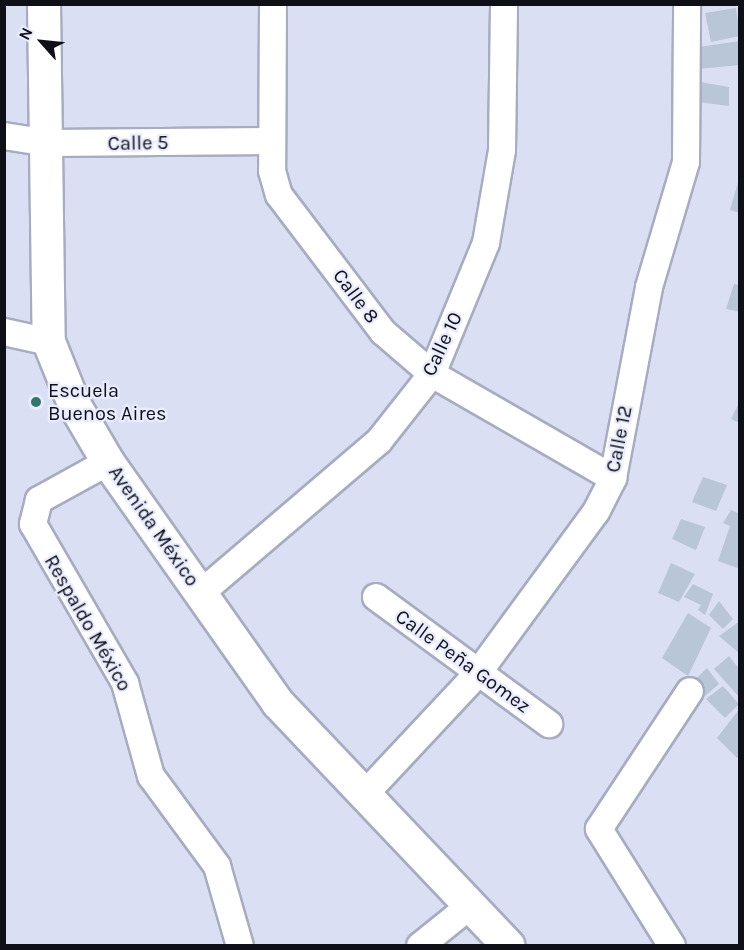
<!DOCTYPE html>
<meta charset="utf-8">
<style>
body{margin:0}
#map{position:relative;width:744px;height:950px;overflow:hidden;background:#dbdff4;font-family:Karla,sans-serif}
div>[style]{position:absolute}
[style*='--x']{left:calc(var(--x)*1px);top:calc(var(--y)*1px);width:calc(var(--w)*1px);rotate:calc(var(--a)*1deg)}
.building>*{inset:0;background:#b9c6d8}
.roads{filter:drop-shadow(2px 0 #a8acc0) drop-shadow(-2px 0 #a8acc0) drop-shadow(0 2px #a8acc0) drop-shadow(0 -2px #a8acc0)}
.minor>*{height:26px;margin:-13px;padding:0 13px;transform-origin:13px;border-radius:13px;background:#fff}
.tertiary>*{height:32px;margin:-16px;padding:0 16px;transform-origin:16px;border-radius:16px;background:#fff}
.dots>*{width:16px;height:16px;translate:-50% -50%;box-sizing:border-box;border:3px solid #e9ecfe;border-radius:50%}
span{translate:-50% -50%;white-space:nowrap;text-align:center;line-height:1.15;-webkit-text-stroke:4.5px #e9ecfe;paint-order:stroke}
.street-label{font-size:20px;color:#0f1017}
.poi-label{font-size:20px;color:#0f1017}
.left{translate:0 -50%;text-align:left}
.frame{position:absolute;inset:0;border:6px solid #0f1017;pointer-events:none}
.north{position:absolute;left:12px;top:12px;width:60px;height:60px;-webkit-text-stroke:4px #e9ecfe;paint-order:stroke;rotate:297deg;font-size:16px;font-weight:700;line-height:24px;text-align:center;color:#0f1017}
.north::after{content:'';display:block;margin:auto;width:21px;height:27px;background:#0f1017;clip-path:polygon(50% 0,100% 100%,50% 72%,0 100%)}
</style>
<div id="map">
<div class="building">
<i style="clip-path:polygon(736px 8px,740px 36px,711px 42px,705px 13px)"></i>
<i style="clip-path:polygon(740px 41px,740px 65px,698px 69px,698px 47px)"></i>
<i style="clip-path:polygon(700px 82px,729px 87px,729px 106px,698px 102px)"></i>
<i style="clip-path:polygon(739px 179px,740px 179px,740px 213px,730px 210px)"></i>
<i style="clip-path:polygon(734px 284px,740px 285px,740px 312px,726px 309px)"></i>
<i style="clip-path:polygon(740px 401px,740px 423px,731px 419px)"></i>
<i style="clip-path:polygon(703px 477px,727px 485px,716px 511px,692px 502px)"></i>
<i style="clip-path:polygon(731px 510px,740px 514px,740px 569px,718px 561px,730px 526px,723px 523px)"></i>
<i style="clip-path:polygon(681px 519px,705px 527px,696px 550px,672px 539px)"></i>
<i style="clip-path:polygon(671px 563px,695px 574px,679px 602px,658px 593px)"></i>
<i style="clip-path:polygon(693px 584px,713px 594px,705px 615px,698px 610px,701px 605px,684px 597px)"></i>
<i style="clip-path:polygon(719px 601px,733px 619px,723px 629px,709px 615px)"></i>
<i style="clip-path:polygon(688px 613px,711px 628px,688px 676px,662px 658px)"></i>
<i style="clip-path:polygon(740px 621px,740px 654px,719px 636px)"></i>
<i style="clip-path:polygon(729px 656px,740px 670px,740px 698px,714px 669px)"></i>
<i style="clip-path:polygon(707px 668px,719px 684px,705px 696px,693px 682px)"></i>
<i style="clip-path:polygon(723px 686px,739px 704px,725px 718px,706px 699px)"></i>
<i style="clip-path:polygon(740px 708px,740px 755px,737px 758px,717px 738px)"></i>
</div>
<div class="roads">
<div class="minor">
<i style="--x:273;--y:4;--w:167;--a:90.3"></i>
<i style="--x:272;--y:171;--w:25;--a:74"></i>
<i style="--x:279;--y:195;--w:172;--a:52.8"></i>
<i style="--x:383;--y:332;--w:65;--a:40.6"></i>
<i style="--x:432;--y:374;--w:209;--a:29.9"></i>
<i style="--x:4;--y:136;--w:46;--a:8.8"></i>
<i style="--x:49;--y:143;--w:222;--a:-0.5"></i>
<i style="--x:4;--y:332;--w:46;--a:12.5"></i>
<i style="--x:108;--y:462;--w:79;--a:151.2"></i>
<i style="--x:39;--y:500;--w:25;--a:104"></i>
<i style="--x:33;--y:524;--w:184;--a:59.9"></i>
<i style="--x:125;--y:683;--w:97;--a:74.4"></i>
<i style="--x:151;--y:776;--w:112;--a:53.7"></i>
<i style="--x:217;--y:866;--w:83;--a:74"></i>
<i style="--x:201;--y:593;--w:234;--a:-40.5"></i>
<i style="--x:379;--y:441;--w:85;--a:-51.7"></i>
<i style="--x:432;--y:374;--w:142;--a:-67.6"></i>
<i style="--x:486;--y:243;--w:94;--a:-80.2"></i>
<i style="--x:502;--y:150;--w:146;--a:-89.2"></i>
<i style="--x:376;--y:597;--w:215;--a:36.3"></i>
<i style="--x:364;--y:795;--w:167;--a:-46.9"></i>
<i style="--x:478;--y:673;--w:200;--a:-53.8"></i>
<i style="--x:596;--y:512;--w:38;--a:-63"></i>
<i style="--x:613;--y:478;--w:194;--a:-79.3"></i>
<i style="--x:649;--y:287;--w:130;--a:-73.5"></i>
<i style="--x:686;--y:162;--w:158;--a:-89.6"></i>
<i style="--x:420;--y:946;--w:67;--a:-38.9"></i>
<i style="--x:672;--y:946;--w:138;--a:-122"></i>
<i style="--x:599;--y:829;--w:165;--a:-56.6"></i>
</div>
<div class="tertiary">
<i style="--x:44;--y:4;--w:338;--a:89.2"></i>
<i style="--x:49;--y:342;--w:67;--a:68"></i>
<i style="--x:74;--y:404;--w:67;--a:59.6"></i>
<i style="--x:108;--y:462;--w:295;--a:54.8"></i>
<i style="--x:278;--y:703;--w:335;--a:46.5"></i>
</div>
</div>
<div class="dots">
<i style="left:36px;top:402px;background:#32766a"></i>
</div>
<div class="street-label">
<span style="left:138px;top:143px;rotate:-1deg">Calle 5</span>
<span style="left:356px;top:296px;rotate:53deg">Calle 8</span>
<span style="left:442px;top:344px;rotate:-65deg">Calle 10</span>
<span style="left:619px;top:439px;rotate:-79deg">Calle 12</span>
<span style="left:154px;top:526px;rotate:55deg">Avenida México</span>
<span style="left:88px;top:623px;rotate:60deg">Respaldo México</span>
<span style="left:463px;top:661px;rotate:36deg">Calle Peña Gomez</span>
</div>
<div class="poi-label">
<span class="left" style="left:48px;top:402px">Escuela<br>Buenos Aires</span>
</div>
<div class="frame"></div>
<div class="north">N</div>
</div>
